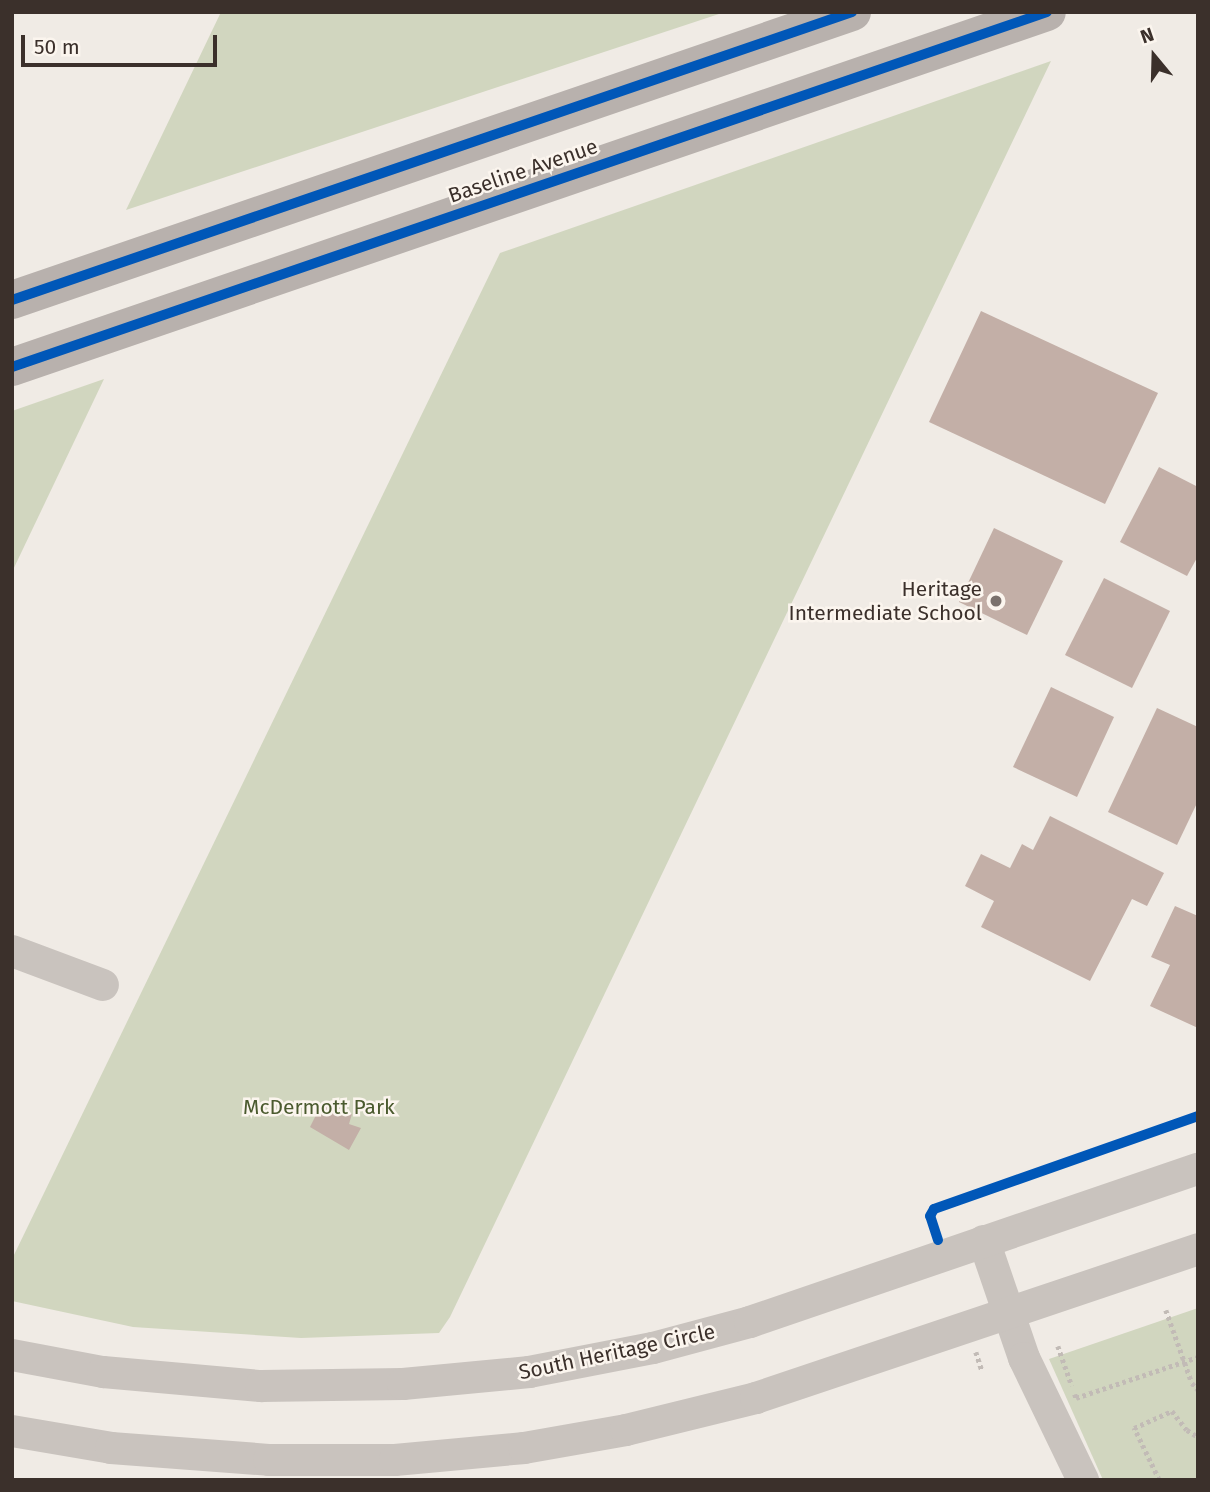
<!DOCTYPE html>
<style>
body{margin:0}
#map{position:relative;width:1210px;height:1492px;overflow:hidden;background:#f0ebe5;font-family:"Fira Sans",sans-serif}
div>[style]{position:absolute}
[style*='--x']{left:calc(var(--x)*1px);top:calc(var(--y)*1px);width:calc(var(--w)*1px);rotate:calc(var(--a)*1deg)}
.green>*{inset:0;background:#d1d6bf}
.building>*{inset:0;background:#c3afa7}
.path>*{height:4.5px;margin-top:-2.25px;transform-origin:0;background:repeating-linear-gradient(90deg,#c2bbb6 0 3.5px,transparent 0 7px)}
.minor>*{height:32px;margin:-16px;padding:0 16px;transform-origin:16px;border-radius:16px;background:#c9c3be}
.major>*{height:38px;margin:-19px;padding:0 19px;transform-origin:19px;border-radius:19px;background:#b8b1ad}
.cycleway>*{height:10px;margin:-5px;padding:0 5px;transform-origin:5px;border-radius:5px;background:#0057b8}
.dots>*{width:19px;height:19px;translate:-50% -50%;box-sizing:border-box;border:4px solid #fbf5ee;border-radius:50%}
span{translate:-50% -50%;white-space:nowrap;text-align:center;line-height:1.15;-webkit-text-stroke:5px #fbf5ee;paint-order:stroke}
.street-label{font-size:21px;color:#3b302b}
.poi-label{font-size:21px;color:#3b302b}
.right{translate:-100% -50%;text-align:right}
.park-label{font-size:21px;color:#4a5a2e}
.frame{position:absolute;inset:0;border:14px solid #3b302b;pointer-events:none}
.north{position:absolute;left:1119px;top:21px;width:70px;height:70px;-webkit-text-stroke:5px #fbf5ee;paint-order:stroke;rotate:341deg;font-size:19px;font-weight:700;line-height:28px;text-align:center;color:#3b302b}
.north::after{content:'';display:block;margin:auto;width:24px;height:32px;background:#3b302b;clip-path:polygon(50% 0,100% 100%,50% 72%,0 100%)}
.scale{position:absolute;left:21px;top:35px;width:196px;height:32px;box-sizing:border-box;border:4px solid #3b302b;border-top:0;padding-left:9px;font-size:21px;line-height:24px;white-space:nowrap;color:#3b302b;-webkit-text-stroke:5px #fbf5ee;paint-order:stroke}
</style>
<div id="map">
<div class="green">
<i style="clip-path:polygon(221px 12px,725px 12px,126px 210px)"></i>
<i style="clip-path:polygon(1051px 61px,450px 1317px,439px 1333px,301px 1338px,133px 1327px,12px 1301px,12px 1259px,500px 253px)"></i>
<i style="clip-path:polygon(104px 379px,12px 572px,12px 411px)"></i>
<i style="clip-path:polygon(1198px 1308px,1198px 1480px,1103px 1480px,1049px 1359px)"></i>
</div>
<div class="building">
<i style="clip-path:polygon(981px 311px,1158px 393px,1105px 504px,929px 422px)"></i>
<i style="clip-path:polygon(1159px 467px,1198px 487px,1198px 556px,1187px 576px,1120px 542px)"></i>
<i style="clip-path:polygon(994px 528px,1063px 561px,1027px 635px,959px 602px)"></i>
<i style="clip-path:polygon(1104px 578px,1170px 611px,1132px 688px,1065px 655px)"></i>
<i style="clip-path:polygon(1051px 687px,1114px 717px,1077px 797px,1013px 767px)"></i>
<i style="clip-path:polygon(1157px 708px,1198px 727px,1198px 801px,1177px 845px,1108px 812px)"></i>
<i style="clip-path:polygon(1050px 816px,1164px 873px,1147px 906px,1132px 899px,1090px 981px,981px 927px,994px 901px,965px 886px,981px 854px,1010px 868px,1022px 844px,1033px 850px)"></i>
<i style="clip-path:polygon(1175px 906px,1198px 916px,1198px 1028px,1150px 1006px,1170px 965px,1151px 957px)"></i>
<i style="clip-path:polygon(323px 1101px,352px 1114px,349px 1124px,361px 1128px,349px 1150px,310px 1127px)"></i>
</div>
<div class="path">
<i style="--x:1166;--y:1310;--w:77;--a:70.4"></i>
<i style="--x:1192;--y:1383;--w:9;--a:49"></i>
<i style="--x:1058;--y:1346;--w:42;--a:70.7"></i>
<i style="--x:976;--y:1352;--w:19;--a:72"></i>
<i style="--x:1075;--y:1394;--w:4;--a:76"></i>
<i style="--x:1076;--y:1398;--w:129;--a:-18.6"></i>
<i style="--x:1159;--y:1480;--w:58;--a:-115.7"></i>
<i style="--x:1134;--y:1428;--w:42;--a:-24.1"></i>
<i style="--x:1172;--y:1411;--w:24;--a:52"></i>
<i style="--x:1187;--y:1430;--w:13;--a:32"></i>
</div>
<div class="minor">
<i style="--x:12;--y:951;--w:97;--a:20.5"></i>
<i style="--x:984;--y:1241;--w:124;--a:71.1"></i>
<i style="--x:1024;--y:1358;--w:136;--a:64.2"></i>
<i style="--x:12;--y:1355;--w:93;--a:10.6"></i>
<i style="--x:103;--y:1372;--w:159;--a:5.1"></i>
<i style="--x:261;--y:1386;--w:142;--a:-0.8"></i>
<i style="--x:403;--y:1384;--w:127;--a:-5.4"></i>
<i style="--x:529;--y:1372;--w:126;--a:-11"></i>
<i style="--x:653;--y:1348;--w:100;--a:-15"></i>
<i style="--x:750;--y:1322;--w:473;--a:-18.9"></i>
<i style="--x:12;--y:1431;--w:100;--a:9.7"></i>
<i style="--x:111;--y:1448;--w:158;--a:4.3"></i>
<i style="--x:269;--y:1460;--w:126;--a:0"></i>
<i style="--x:395;--y:1460;--w:130;--a:-5.3"></i>
<i style="--x:524;--y:1448;--w:104;--a:-10"></i>
<i style="--x:626;--y:1430;--w:134;--a:-13.8"></i>
<i style="--x:756;--y:1398;--w:466;--a:-18.6"></i>
</div>
<div class="major">
<i style="--x:12;--y:300;--w:888;--a:-18.92"></i>
<i style="--x:12;--y:367;--w:1094;--a:-18.93"></i>
</div>
<div class="cycleway">
<i style="--x:12;--y:300;--w:888;--a:-18.92"></i>
<i style="--x:12;--y:367;--w:1094;--a:-18.93"></i>
<i style="--x:938;--y:1240;--w:25;--a:-108"></i>
<i style="--x:930;--y:1216;--w:8;--a:-60"></i>
<i style="--x:934;--y:1209;--w:280;--a:-19.4"></i>
</div>
<div class="dots">
<i style="left:996px;top:601px;background:#7a716c"></i>
</div>
<div class="street-label">
<span style="left:523px;top:171px;rotate:-19deg">Baseline Avenue</span>
<span style="left:617px;top:1352px;rotate:-12deg">South Heritage Circle</span>
</div>
<div class="poi-label">
<span class="right" style="left:982px;top:601px">Heritage<br>Intermediate School</span>
</div>
<div class="park-label">
<span style="left:319px;top:1107px">McDermott Park</span>
</div>
<div class="frame"></div>
<div class="north">N</div>
<div class="scale">50 m</div>
</div>
